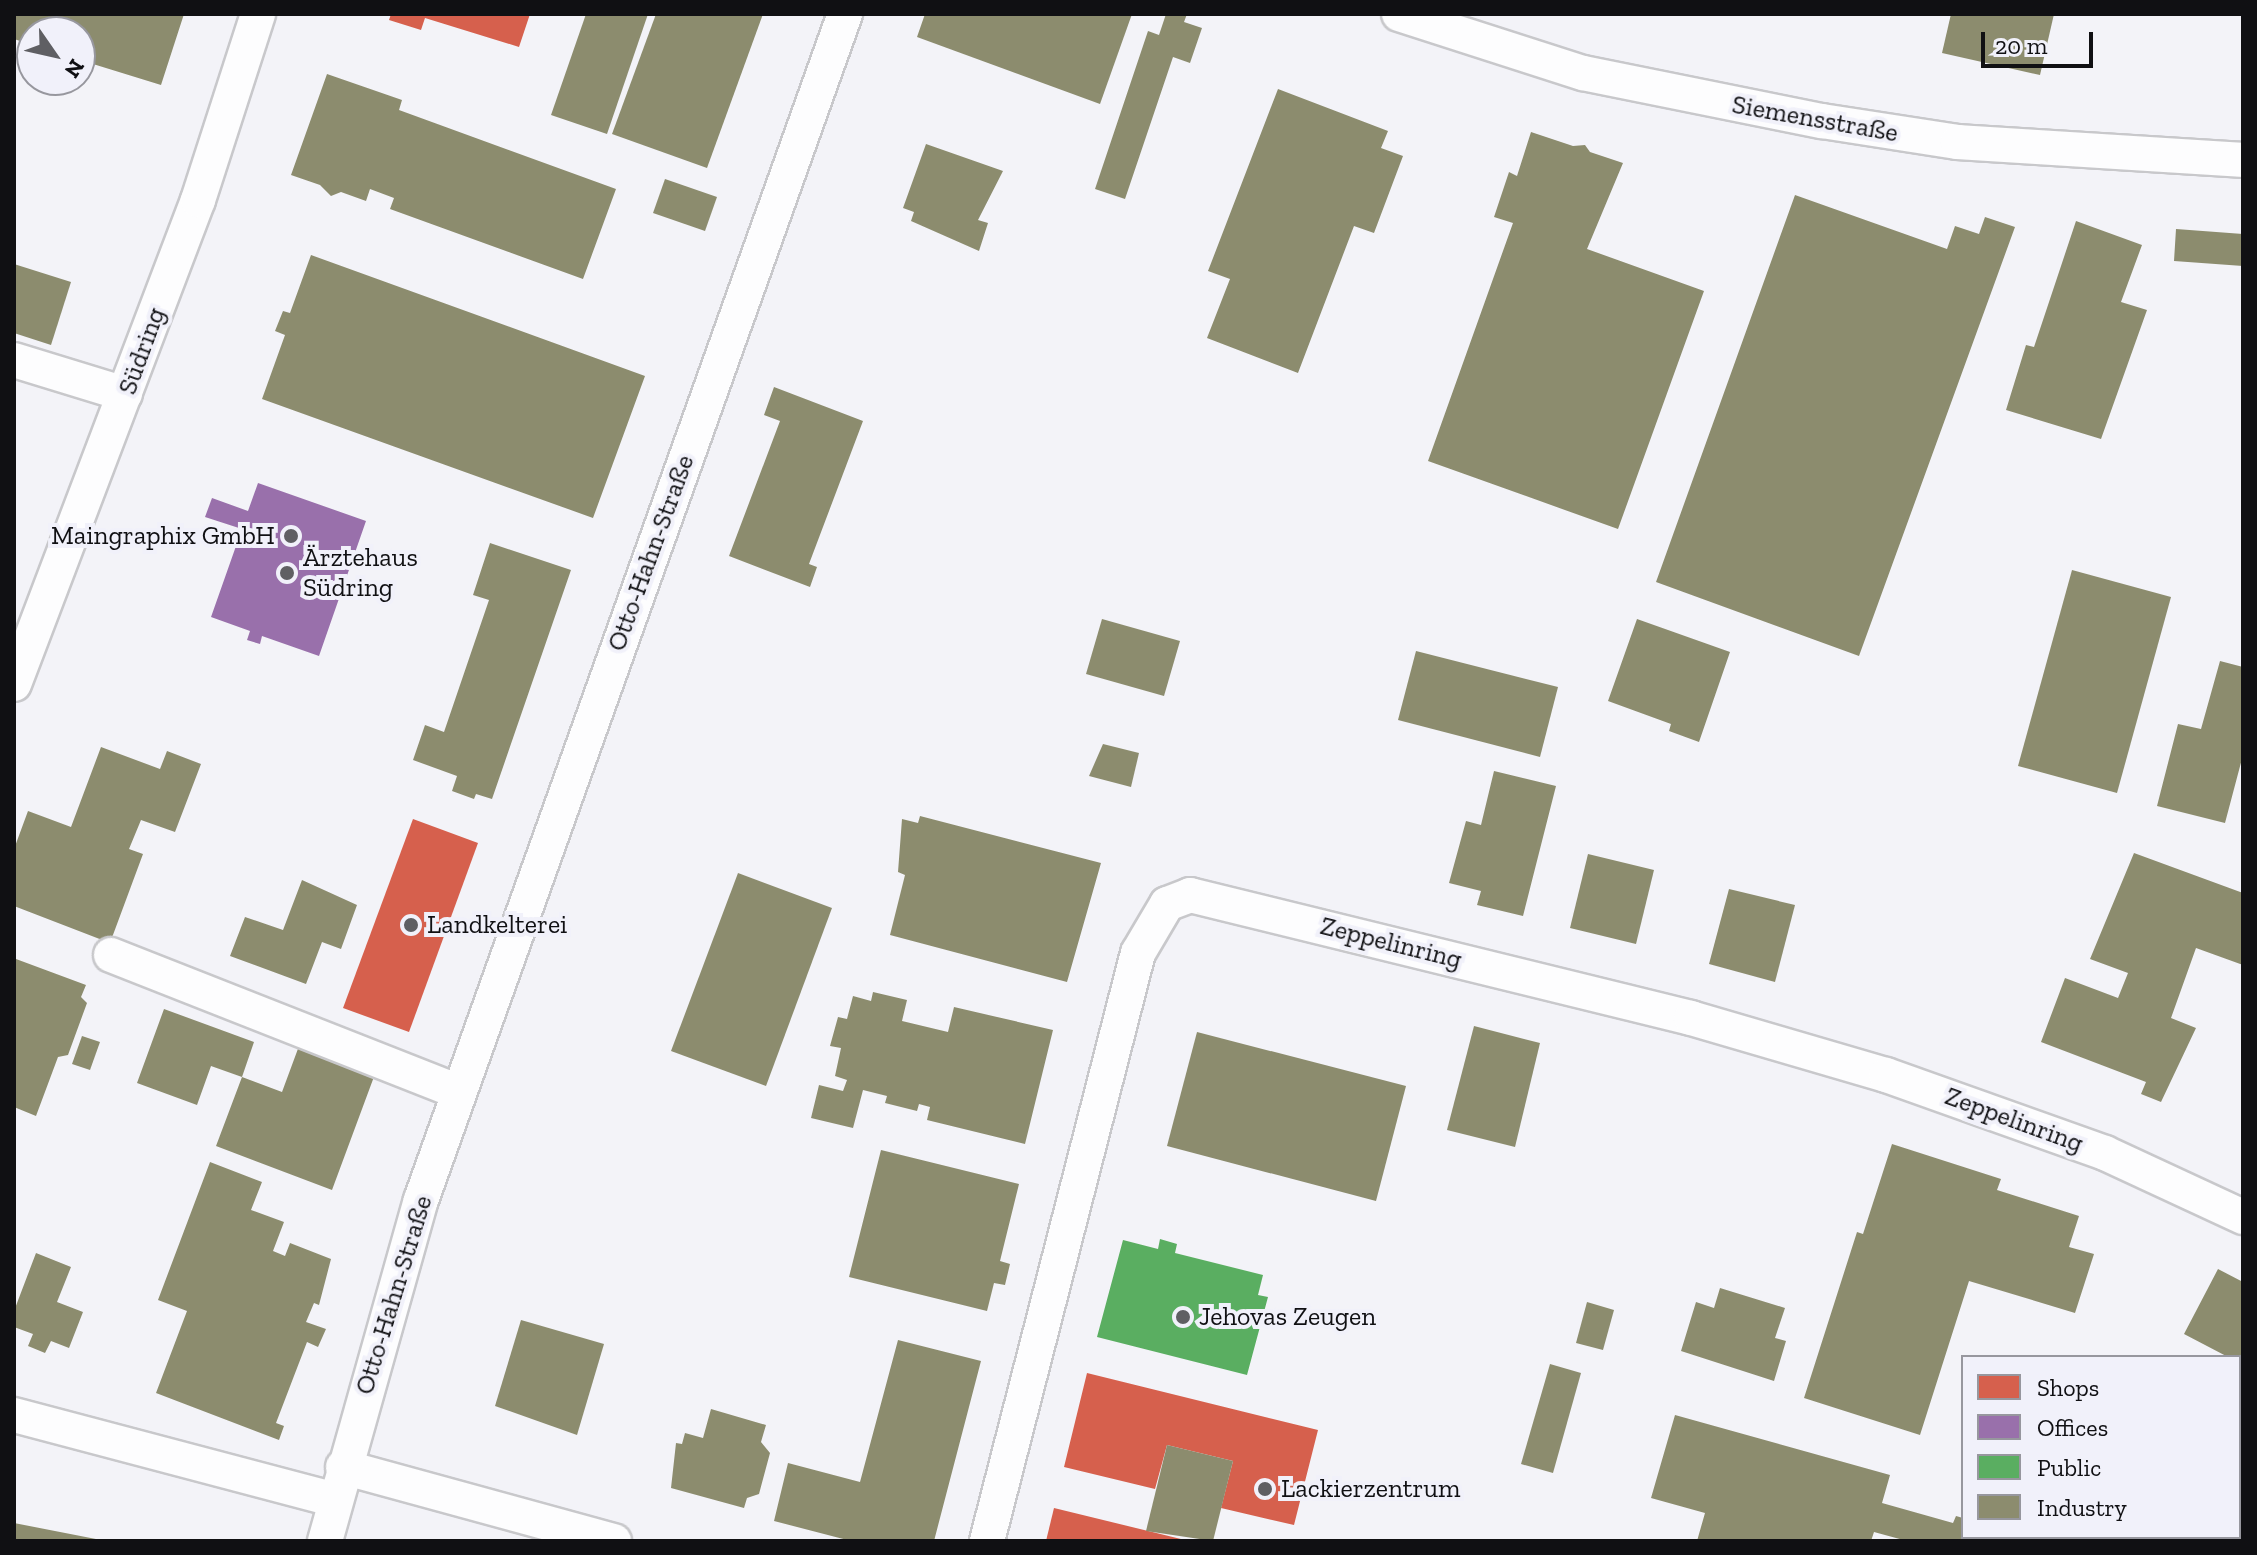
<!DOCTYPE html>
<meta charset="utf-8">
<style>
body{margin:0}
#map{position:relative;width:2257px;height:1555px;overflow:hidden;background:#f3f3f8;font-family:"Zilla Slab",serif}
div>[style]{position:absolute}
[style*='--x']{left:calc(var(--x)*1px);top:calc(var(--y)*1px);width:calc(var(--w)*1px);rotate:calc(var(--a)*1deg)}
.shops>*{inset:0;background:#d6604d}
.offices>*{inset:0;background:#9970ab}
.public>*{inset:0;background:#5aae61}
.industry>*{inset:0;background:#8c8c6e}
.roads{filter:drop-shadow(2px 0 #c8c8cb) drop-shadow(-2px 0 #c8c8cb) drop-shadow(0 2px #c8c8cb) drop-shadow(0 -2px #c8c8cb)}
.minor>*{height:34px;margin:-17px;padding:0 17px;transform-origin:17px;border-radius:17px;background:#fdfdfe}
.dots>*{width:22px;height:22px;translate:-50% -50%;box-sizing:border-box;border:4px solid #f1f1fa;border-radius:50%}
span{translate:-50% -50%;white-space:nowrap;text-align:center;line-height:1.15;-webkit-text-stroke:8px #f1f1fa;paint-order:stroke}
.street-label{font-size:26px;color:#101013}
.poi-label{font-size:26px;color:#101013}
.right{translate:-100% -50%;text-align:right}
.left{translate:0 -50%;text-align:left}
.frame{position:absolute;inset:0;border:16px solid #101013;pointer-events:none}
.legend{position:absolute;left:1961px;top:1355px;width:280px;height:184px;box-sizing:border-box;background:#f1f1fa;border:2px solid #97979e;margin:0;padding:10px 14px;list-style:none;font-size:24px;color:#101013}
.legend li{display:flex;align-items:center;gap:16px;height:40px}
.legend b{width:40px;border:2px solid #97979e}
.north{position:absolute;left:16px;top:16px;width:80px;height:80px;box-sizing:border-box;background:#f1f1fa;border:2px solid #97979e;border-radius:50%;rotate:124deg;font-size:22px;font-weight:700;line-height:32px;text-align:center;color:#101013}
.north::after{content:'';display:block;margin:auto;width:28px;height:36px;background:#5f5f63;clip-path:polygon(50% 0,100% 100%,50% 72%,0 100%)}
.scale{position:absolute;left:1981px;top:32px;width:112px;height:36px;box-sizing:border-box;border:4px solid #101013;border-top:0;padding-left:10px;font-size:24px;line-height:28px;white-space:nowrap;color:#101013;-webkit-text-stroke:6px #f1f1fa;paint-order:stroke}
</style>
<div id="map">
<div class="shops">
<i style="clip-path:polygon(391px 14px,530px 14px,519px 47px,425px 18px,421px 30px,389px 20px)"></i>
<i style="clip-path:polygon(413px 819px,478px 843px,409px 1032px,343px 1008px)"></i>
<i style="clip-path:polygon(1087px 1373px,1318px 1430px,1294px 1525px,1221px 1508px,1233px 1461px,1167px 1445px,1155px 1489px,1064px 1467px)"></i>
<i style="clip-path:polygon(1054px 1508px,1185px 1540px,1185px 1541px,1046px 1541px)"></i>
</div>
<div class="offices">
<i style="clip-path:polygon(258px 483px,366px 521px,319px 656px,262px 636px,260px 644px,247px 640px,250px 631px,211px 617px,242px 529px,205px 517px,212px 498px,248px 511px)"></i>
</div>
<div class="public">
<i style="clip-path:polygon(1160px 1239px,1177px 1244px,1175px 1253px,1263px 1275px,1258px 1295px,1268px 1297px,1247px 1375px,1097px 1337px,1123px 1240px,1158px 1249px)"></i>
</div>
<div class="industry">
<i style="clip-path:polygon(14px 14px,184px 14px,161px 85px,80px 60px,80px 32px,32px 32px,32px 45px,14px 39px)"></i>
<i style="clip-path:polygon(586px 14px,648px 14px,607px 134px,551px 115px)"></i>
<i style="clip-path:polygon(656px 14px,763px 14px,707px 168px,612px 134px)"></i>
<i style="clip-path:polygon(925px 14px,1132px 14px,1100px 104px,917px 37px)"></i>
<i style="clip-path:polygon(1166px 14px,1187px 14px,1184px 22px,1202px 28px,1190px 63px,1173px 57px,1125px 199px,1095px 189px,1148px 31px,1159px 35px)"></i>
<i style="clip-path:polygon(1951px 14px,2054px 14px,2040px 75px,1942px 53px)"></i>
<i style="clip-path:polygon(327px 74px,402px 100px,399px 110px,616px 189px,583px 279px,390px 209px,394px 198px,370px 189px,366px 201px,341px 192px,331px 196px,320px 185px,291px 175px)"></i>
<i style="clip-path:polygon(1278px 89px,1388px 131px,1381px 148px,1403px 156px,1374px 233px,1354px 226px,1298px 373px,1207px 338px,1230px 279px,1208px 271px)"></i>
<i style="clip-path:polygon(1531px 132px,1573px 146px,1585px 145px,1590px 152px,1623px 163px,1587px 249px,1704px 291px,1618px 529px,1428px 461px,1513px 223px,1494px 217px,1509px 172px,1517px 176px)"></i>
<i style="clip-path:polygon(926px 144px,1003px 171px,978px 220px,988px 223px,979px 251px,911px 221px,914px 212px,903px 208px)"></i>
<i style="clip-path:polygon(665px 179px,717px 197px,705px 231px,653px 213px)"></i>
<i style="clip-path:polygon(1795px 195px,1947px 249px,1955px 226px,1979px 234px,1985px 217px,2015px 227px,1859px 656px,1656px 582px)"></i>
<i style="clip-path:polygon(2076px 221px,2142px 245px,2121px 302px,2147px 310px,2101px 439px,2006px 410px,2026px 345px,2034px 347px)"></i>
<i style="clip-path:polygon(2176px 229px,2243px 234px,2243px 266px,2174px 261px)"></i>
<i style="clip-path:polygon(311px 255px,645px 376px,593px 518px,262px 399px,285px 335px,275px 331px,283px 311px,290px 313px)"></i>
<i style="clip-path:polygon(14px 264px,71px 282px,51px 345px,14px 333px)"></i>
<i style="clip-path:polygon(774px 387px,863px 421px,809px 564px,817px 567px,810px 587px,729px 556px,780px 421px,764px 415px)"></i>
<i style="clip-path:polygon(490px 543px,571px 570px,492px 799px,476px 794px,474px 799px,452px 791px,457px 776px,413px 760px,425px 725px,444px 732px,489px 600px,473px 595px)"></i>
<i style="clip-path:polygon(2072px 570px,2171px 597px,2117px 793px,2018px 766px)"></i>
<i style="clip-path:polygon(1102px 619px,1180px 641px,1164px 696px,1086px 674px)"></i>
<i style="clip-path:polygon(1637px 619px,1730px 652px,1699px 742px,1669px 731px,1671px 724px,1608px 701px)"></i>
<i style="clip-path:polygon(1416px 651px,1558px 687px,1540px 757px,1398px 720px)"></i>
<i style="clip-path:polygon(2220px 661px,2243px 667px,2243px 755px,2225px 823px,2157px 806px,2178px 724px,2201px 729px)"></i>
<i style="clip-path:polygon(1103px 744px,1139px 753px,1131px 787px,1089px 776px)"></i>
<i style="clip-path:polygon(101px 747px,160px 769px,167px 751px,201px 764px,175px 832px,141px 820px,129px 849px,143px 854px,110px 943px,14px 906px,14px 849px,28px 811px,71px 827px)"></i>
<i style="clip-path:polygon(1494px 771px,1556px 786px,1523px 916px,1477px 905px,1481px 891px,1449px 883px,1466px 821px,1481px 825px)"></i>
<i style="clip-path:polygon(920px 816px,1101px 863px,1067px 982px,890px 935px,905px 875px,898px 872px,902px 819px,918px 823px)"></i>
<i style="clip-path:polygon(2134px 853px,2243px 893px,2243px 965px,2196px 948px,2171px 1018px,2196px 1028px,2161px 1102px,2141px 1094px,2146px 1082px,2041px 1042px,2065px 978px,2118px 998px,2128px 973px,2090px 959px)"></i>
<i style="clip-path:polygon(1588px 854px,1654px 870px,1636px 944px,1570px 928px)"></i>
<i style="clip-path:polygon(738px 873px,832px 908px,766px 1086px,671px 1051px)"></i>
<i style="clip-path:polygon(302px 880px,357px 905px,341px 949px,322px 942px,306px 984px,230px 956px,245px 917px,283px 930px)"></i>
<i style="clip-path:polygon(1729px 889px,1795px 905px,1775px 982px,1709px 964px)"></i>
<i style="clip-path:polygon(16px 959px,86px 985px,81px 997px,87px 1003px,68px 1055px,58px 1057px,36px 1116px,14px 1107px)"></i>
<i style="clip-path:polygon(873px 992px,907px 1000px,902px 1021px,948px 1032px,954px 1007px,1053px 1030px,1025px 1144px,927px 1120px,930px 1107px,919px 1104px,917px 1111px,885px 1103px,887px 1096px,863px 1090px,853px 1128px,811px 1118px,819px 1085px,843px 1091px,847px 1080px,835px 1076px,841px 1048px,830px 1046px,838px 1017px,847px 1019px,853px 996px,871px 1001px)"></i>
<i style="clip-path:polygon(164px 1009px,254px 1042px,242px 1077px,211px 1066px,197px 1105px,137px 1083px)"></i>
<i style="clip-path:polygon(1474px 1026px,1540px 1043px,1515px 1147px,1447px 1130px)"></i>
<i style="clip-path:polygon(1197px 1032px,1406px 1086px,1376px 1201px,1167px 1146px)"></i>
<i style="clip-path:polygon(82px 1036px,100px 1042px,90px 1070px,72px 1064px)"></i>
<i style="clip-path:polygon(299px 1046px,375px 1074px,332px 1190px,216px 1146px,242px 1077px,282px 1092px)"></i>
<i style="clip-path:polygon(1892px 1144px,2001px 1179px,1997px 1190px,2079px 1216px,2069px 1247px,2094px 1254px,2075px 1313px,1969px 1281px,1920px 1435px,1804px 1398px,1857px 1232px,1863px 1234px)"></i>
<i style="clip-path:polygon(881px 1150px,1019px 1184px,1000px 1261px,1010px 1264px,1005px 1285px,994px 1283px,987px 1311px,849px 1277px)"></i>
<i style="clip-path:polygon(210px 1162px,262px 1182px,251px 1210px,284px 1222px,273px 1251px,285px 1256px,290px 1243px,331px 1259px,319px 1305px,314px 1303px,306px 1322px,326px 1329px,318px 1347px,307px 1342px,276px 1423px,284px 1426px,279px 1440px,156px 1393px,187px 1311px,158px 1300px)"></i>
<i style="clip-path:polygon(36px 1253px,71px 1267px,57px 1302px,83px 1312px,69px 1348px,51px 1341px,45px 1353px,28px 1346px,33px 1334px,14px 1327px,14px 1311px)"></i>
<i style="clip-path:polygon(2218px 1269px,2243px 1282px,2243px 1388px,2239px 1357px,2228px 1357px,2184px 1334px)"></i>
<i style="clip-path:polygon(1720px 1288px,1785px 1308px,1775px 1338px,1786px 1341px,1774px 1381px,1681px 1351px,1696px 1302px,1714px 1308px)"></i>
<i style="clip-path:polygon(1587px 1302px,1614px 1310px,1603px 1350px,1576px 1343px)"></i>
<i style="clip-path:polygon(521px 1320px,604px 1344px,577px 1435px,495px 1406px)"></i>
<i style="clip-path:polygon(898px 1340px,981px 1361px,934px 1541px,851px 1541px,774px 1521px,788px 1463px,860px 1482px)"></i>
<i style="clip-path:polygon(1550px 1364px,1581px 1373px,1553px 1473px,1521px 1464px)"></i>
<i style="clip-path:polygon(711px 1409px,766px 1425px,761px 1442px,770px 1453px,759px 1494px,747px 1498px,744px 1508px,671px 1488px,676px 1443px,682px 1444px,685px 1433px,703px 1438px)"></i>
<i style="clip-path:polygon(1675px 1415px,1890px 1475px,1882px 1503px,1953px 1523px,1956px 1516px,1963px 1518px,1963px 1537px,2042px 1541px,1907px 1541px,1874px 1532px,1871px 1541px,1697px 1541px,1705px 1513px,1651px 1498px)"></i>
<i style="clip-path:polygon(1167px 1445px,1233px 1461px,1213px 1541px,1146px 1531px)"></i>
<i style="clip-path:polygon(14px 1523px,101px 1540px,101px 1541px,14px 1541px)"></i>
<i style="clip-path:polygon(2076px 1537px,2192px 1537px,2074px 1541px)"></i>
</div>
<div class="roads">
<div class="minor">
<i style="--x:1399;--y:14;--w:193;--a:17.8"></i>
<i style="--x:1583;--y:73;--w:244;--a:11.4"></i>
<i style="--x:1822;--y:121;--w:138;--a:8.8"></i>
<i style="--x:1958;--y:142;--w:286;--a:3.6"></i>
<i style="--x:14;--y:360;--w:116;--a:17"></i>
<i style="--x:14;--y:684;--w:518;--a:-69.18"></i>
<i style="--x:198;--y:200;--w:195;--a:-72.1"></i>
<i style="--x:111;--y:955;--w:374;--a:21.5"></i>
<i style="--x:14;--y:1415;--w:332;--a:14.8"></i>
<i style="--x:343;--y:1467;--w:281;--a:15.3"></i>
<i style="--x:325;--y:1541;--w:354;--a:-74.3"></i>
<i style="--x:421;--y:1200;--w:1260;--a:-70.33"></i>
<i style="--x:987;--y:1541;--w:607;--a:-75.6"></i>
<i style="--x:1138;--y:953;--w:57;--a:-59.4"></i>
<i style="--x:1167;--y:904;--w:25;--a:-21"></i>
<i style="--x:1190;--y:895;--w:516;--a:13.79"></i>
<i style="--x:1691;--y:1018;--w:203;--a:16.3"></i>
<i style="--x:1886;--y:1075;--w:232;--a:19.6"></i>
<i style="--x:2105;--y:1153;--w:152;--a:24.9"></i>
</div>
</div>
<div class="dots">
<i style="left:291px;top:536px;background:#5f5f63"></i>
<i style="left:287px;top:573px;background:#5f5f63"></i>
<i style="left:411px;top:925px;background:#5f5f63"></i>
<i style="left:1183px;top:1317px;background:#5f5f63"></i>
<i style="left:1265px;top:1489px;background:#5f5f63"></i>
</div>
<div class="street-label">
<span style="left:1815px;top:119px;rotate:10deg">Siemensstraße</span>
<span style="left:142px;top:351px;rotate:-70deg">Südring</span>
<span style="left:651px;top:553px;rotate:-70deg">Otto-Hahn-Straße</span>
<span style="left:1391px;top:943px;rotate:14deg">Zeppelinring</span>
<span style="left:2014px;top:1120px;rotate:20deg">Zeppelinring</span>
<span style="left:394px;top:1295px;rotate:-73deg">Otto-Hahn-Straße</span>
</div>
<div class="poi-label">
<span class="right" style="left:275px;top:536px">Maingraphix GmbH</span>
<span class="left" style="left:303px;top:573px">Ärztehaus<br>Südring</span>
<span class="left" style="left:427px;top:925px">Landkelterei</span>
<span class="left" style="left:1199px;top:1317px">Jehovas Zeugen</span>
<span class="left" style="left:1281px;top:1489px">Lackierzentrum</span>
</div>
<div class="frame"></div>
<ul class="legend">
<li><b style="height:22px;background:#d6604d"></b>Shops</li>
<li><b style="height:22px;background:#9970ab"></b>Offices</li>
<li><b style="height:22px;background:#5aae61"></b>Public</li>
<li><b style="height:22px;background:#8c8c6e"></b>Industry</li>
</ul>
<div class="north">N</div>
<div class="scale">20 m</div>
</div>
